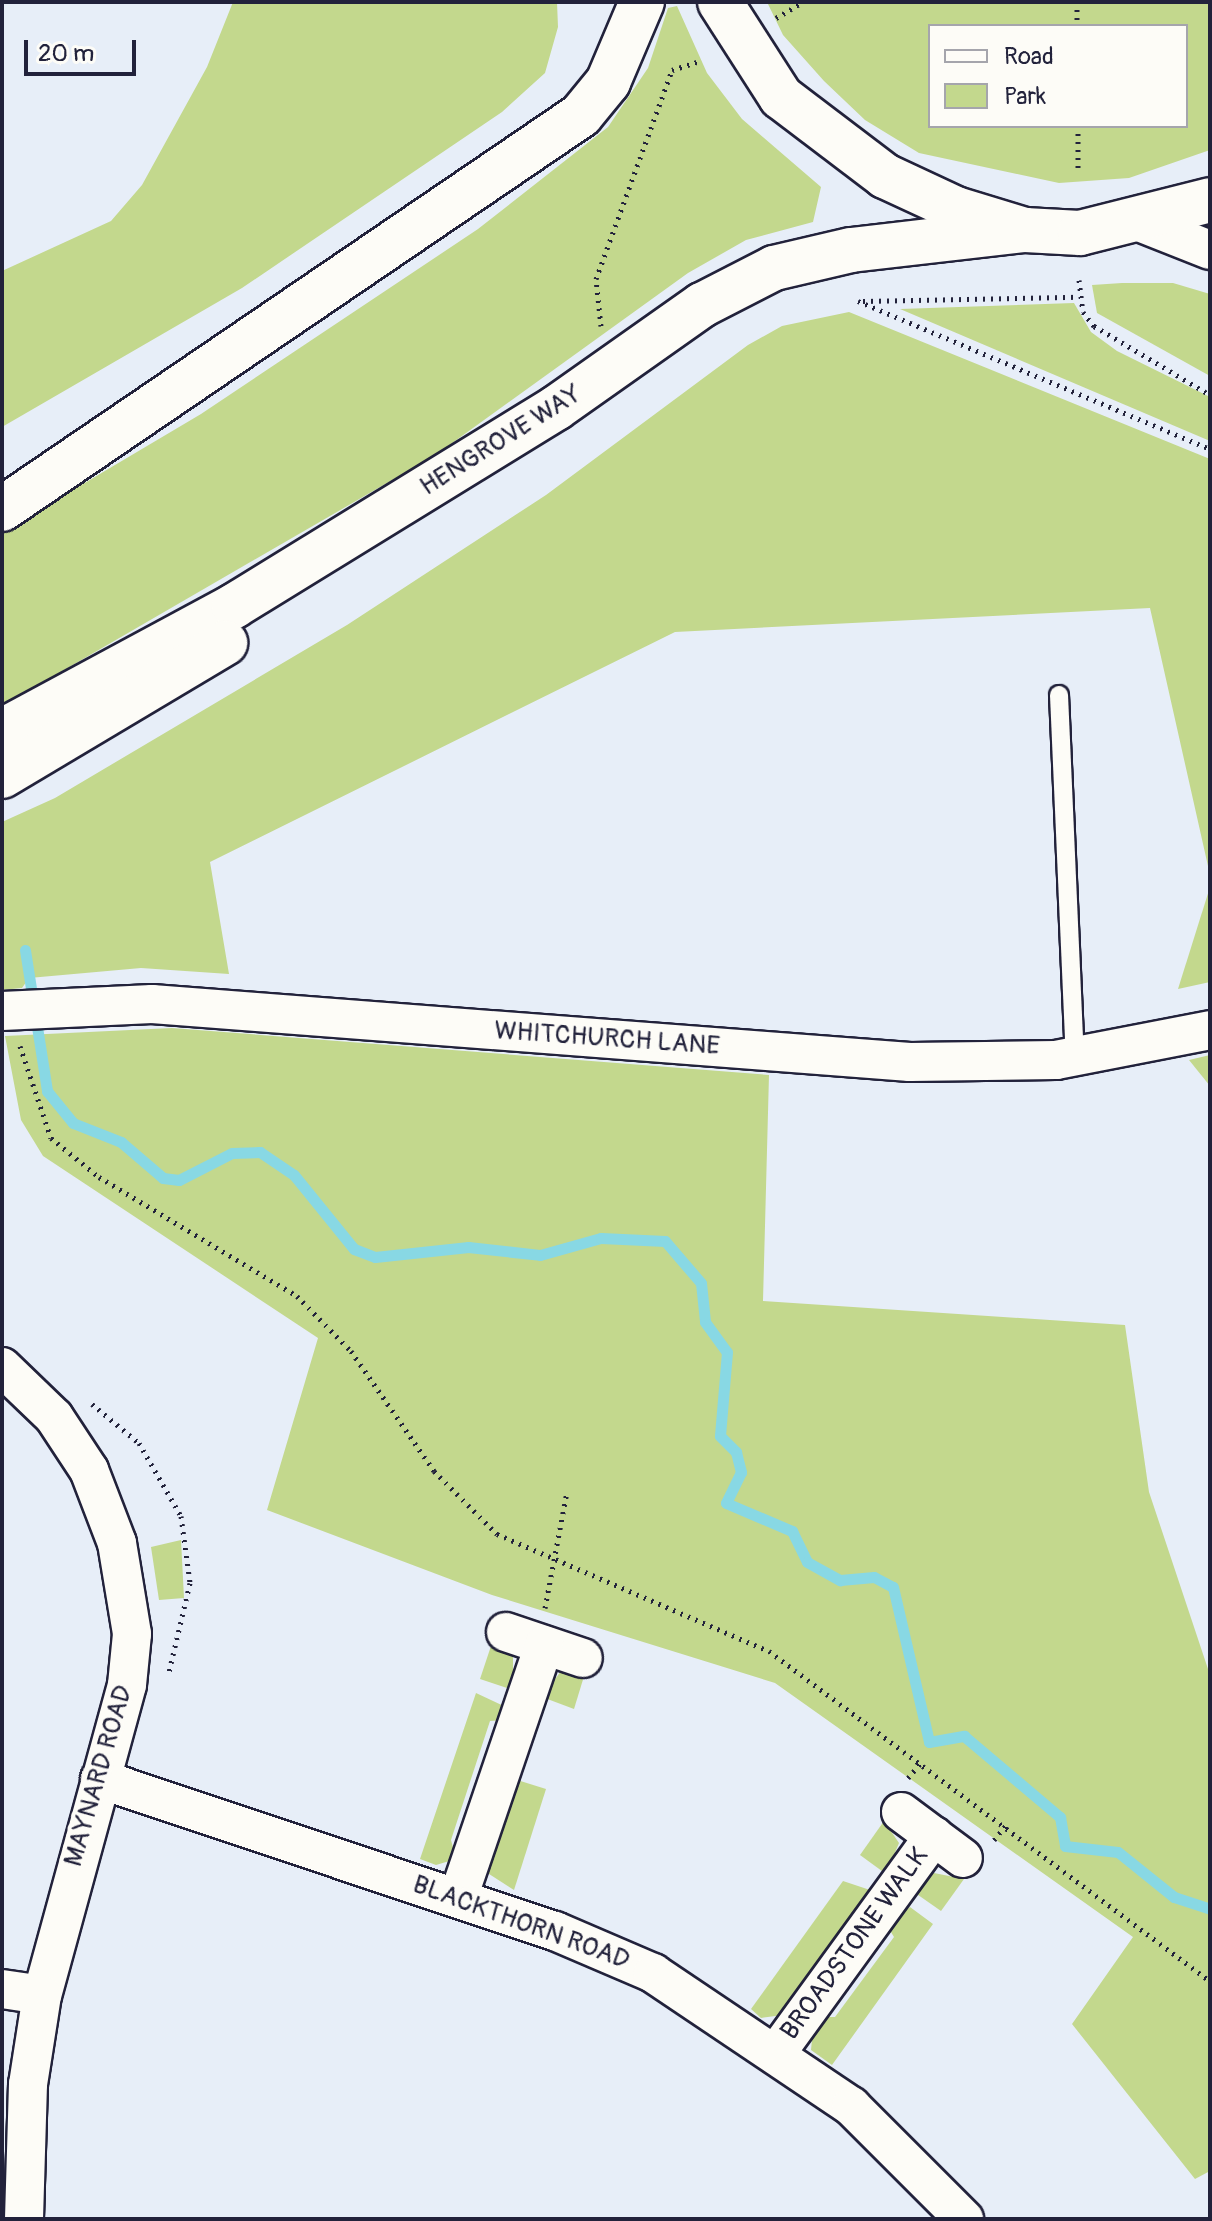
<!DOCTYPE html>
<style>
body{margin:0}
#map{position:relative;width:1212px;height:2221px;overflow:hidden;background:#e7eef8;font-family:Pangolin,sans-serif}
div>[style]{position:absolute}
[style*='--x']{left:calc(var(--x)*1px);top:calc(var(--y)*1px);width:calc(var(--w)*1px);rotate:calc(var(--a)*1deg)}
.green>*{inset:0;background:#c3d88d}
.stream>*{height:11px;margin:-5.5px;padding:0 5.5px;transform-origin:5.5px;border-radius:5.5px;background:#88d8e4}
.path>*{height:5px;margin-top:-2.5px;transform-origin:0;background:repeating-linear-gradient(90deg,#22223b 0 2px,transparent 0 8px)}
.roads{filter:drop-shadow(2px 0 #22223b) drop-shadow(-2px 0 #22223b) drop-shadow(0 2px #22223b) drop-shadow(0 -2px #22223b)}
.lane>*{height:18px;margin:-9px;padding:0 9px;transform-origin:9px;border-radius:9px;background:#fdfcf7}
.street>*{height:38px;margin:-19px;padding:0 19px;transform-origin:19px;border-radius:19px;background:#fdfcf7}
.highway>*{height:44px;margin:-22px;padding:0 22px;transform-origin:22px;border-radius:22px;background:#fdfcf7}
span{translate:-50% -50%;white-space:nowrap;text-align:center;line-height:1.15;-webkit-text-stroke:8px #fdfcf7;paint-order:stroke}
.street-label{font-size:26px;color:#22223b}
.frame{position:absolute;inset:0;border:4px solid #22223b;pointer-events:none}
.legend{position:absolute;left:928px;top:24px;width:260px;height:104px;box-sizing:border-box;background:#fdfcf7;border:2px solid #a5a5ac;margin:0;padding:10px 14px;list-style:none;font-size:24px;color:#22223b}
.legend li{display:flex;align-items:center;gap:16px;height:40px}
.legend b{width:40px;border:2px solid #a5a5ac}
.scale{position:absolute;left:24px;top:40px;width:112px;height:36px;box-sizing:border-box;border:4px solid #22223b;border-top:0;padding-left:10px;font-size:24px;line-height:28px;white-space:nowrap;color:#22223b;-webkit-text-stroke:6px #fdfcf7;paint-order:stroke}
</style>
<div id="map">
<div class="green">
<i style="clip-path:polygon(233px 2px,557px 2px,558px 27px,545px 73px,502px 112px,242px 288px,2px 427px,2px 271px,111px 221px,142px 185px,207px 67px)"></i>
<i style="clip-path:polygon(evenodd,767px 2px,1210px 2px,1210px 150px,1129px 178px,1059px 183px,919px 153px,865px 120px,824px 81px,783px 35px,767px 2px,930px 26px,1186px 26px,1186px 126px,930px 126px,930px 26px)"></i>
<i style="clip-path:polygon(677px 6px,707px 73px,742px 119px,821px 187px,813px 222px,746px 240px,688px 273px,437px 454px,2px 706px,2px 532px,201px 414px,478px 229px,608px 127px,648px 68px,668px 8px)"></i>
<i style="clip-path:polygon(1122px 283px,1173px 283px,1210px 294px,1210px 376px,1097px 313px,1092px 285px)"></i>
<i style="clip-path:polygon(1074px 303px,1091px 332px,1117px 351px,1210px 397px,1210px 441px,900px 309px)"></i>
<i style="clip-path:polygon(849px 312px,1210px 459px,1210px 875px,1150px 608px,675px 632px,210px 862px,229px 974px,141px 968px,29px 978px,22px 988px,2px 990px,2px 822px,55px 798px,347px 625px,546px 495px,748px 345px,782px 326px)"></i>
<i style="clip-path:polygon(1210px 887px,1210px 982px,1178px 989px)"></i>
<i style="clip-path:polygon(172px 1028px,769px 1075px,763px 1301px,1125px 1325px,1149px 1492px,1210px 1675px,1210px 2171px,1195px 2179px,1072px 2024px,1133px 1937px,775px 1683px,492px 1595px,267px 1510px,318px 1338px,43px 1156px,21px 1120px,5px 1036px)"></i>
<i style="clip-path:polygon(1210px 1055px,1210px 1086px,1189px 1060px)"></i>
<i style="clip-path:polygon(181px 1540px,184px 1598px,159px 1600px,151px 1547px)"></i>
<i style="clip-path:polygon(492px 1643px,513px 1654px,513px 1690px,480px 1679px)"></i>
<i style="clip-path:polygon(561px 1671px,585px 1673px,574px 1709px,542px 1697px)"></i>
<i style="clip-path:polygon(476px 1693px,508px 1708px,504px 1720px,490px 1721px,451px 1840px,456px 1859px,436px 1865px,420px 1859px)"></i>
<i style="clip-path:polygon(514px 1779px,546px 1789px,514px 1890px,486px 1872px)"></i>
<i style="clip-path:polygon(884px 1821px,899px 1843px,886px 1874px,860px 1855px)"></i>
<i style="clip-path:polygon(934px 1873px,964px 1879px,941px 1911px,911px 1890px)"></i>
<i style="clip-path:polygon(843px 1881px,873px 1891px,783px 2015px,761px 2018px,751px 2009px)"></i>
<i style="clip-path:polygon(910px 1907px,933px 1924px,832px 2065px,811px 2050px,813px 2029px,821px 2017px,835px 2017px,894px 1937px,886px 1924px)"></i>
</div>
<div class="stream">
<i style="--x:25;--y:950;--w:143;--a:81.1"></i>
<i style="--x:47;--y:1091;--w:41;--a:50.9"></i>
<i style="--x:73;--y:1123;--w:52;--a:21.6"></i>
<i style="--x:121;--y:1142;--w:55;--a:40.6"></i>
<i style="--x:163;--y:1178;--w:16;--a:7"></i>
<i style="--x:179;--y:1180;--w:59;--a:-27"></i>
<i style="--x:232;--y:1153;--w:28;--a:-2"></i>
<i style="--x:260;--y:1152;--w:41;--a:34.1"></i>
<i style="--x:294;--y:1175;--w:95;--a:51"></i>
<i style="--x:354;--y:1249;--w:22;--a:21"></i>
<i style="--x:375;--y:1257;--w:94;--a:-6.1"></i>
<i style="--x:468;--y:1247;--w:72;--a:6.3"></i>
<i style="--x:540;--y:1255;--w:63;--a:-15.6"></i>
<i style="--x:601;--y:1238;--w:64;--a:2.7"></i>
<i style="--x:665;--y:1241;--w:55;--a:49.4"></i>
<i style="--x:701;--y:1283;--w:39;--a:84"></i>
<i style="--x:705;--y:1322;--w:37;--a:54"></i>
<i style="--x:727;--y:1352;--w:84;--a:94.8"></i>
<i style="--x:720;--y:1436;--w:23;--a:45"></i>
<i style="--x:736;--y:1452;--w:21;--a:76"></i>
<i style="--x:741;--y:1472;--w:34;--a:116"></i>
<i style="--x:726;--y:1503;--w:72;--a:23"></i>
<i style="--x:792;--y:1531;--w:34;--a:64"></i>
<i style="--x:807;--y:1562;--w:38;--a:29"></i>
<i style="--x:840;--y:1580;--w:34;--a:-5"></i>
<i style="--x:874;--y:1577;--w:21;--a:28"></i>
<i style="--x:893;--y:1587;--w:159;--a:76.9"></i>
<i style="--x:929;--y:1742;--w:36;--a:-10"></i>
<i style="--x:964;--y:1736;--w:126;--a:40.2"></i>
<i style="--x:1060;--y:1817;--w:29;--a:80"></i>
<i style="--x:1065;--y:1846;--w:53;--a:6.5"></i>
<i style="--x:1118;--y:1852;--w:72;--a:38.8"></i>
<i style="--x:1174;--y:1897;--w:38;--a:18"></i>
</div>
<div class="path">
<i style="--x:1077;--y:2;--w:24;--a:90"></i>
<i style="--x:776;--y:18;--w:31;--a:-31"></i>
<i style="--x:1078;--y:126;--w:44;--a:90"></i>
<i style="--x:1079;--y:280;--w:32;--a:83"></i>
<i style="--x:1083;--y:312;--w:18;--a:52"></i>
<i style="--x:1094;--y:326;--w:135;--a:30.7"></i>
<i style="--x:858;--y:301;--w:382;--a:22.8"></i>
<i style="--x:863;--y:301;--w:216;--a:-1.1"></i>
<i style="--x:601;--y:326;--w:47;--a:-96.1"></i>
<i style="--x:596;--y:279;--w:222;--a:-70"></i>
<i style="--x:672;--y:70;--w:29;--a:-18"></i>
<i style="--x:20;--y:1046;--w:97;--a:71.4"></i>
<i style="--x:51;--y:1138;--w:62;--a:39.1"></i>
<i style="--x:99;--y:1177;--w:231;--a:31"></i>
<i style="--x:297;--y:1296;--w:77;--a:45.5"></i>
<i style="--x:351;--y:1351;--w:146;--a:55.3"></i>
<i style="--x:434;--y:1471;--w:89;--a:45"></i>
<i style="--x:497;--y:1534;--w:296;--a:23.3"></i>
<i style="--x:769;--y:1651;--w:551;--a:36.81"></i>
<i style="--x:92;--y:1404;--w:61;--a:39.7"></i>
<i style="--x:139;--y:1443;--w:84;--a:60.1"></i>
<i style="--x:181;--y:1516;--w:68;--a:82.3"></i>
<i style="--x:190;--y:1583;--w:91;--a:103.3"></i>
<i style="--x:545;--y:1608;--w:118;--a:-79.3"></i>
<i style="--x:908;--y:1778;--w:23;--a:-50"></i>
<i style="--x:994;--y:1840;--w:19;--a:-51"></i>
</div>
<div class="roads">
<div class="lane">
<i style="--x:1059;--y:695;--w:361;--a:87.5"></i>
</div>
<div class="street">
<i style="--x:1142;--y:223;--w:73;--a:21.7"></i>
<i style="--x:2;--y:1011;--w:150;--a:-2.7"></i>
<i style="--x:152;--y:1004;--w:760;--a:4.38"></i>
<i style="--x:910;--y:1062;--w:146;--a:-0.8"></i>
<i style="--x:1056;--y:1060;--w:157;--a:-11"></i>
<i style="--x:2;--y:1367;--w:72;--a:43.9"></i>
<i style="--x:54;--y:1417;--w:64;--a:56.6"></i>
<i style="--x:89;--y:1470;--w:78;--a:69"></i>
<i style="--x:117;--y:1543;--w:92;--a:80.6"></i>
<i style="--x:132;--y:1634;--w:51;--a:95.6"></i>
<i style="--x:127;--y:1685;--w:321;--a:105.3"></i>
<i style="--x:42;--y:1995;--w:90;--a:98.9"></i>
<i style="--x:28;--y:2084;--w:135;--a:91.7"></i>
<i style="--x:506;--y:1632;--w:81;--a:18.7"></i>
<i style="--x:100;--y:1779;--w:480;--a:18.5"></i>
<i style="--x:555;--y:1931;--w:107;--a:23.2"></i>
<i style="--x:653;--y:1973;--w:239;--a:33.9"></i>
<i style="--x:851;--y:2106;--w:160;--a:45"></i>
<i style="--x:901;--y:1812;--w:77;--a:36.6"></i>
<i style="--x:458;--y:1898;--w:267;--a:-71.2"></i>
<i style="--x:2;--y:1989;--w:40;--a:8.5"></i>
<i style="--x:777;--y:2052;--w:267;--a:-54"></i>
</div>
<div class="highway">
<i style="--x:720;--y:2;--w:113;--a:57.3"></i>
<i style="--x:781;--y:97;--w:131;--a:37.2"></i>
<i style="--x:885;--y:176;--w:78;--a:24.9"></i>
<i style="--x:956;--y:209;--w:72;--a:16.9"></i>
<i style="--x:1025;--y:230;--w:55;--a:3.1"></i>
<i style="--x:1080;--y:233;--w:134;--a:-14.2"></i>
<i style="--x:2;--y:509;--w:700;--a:-34.23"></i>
<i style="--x:581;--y:115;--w:43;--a:-50.7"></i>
<i style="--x:608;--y:82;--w:87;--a:-67"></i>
<i style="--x:2;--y:731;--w:264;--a:-28.3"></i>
<i style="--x:234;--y:606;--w:378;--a:-31.6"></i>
<i style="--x:556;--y:408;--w:179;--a:-35.2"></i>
<i style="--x:702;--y:305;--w:81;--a:-27.2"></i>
<i style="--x:774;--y:268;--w:79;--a:-13.2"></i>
<i style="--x:851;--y:250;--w:175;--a:-6.6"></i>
<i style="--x:2;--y:776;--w:260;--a:-30.8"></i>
</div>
</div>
<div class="street-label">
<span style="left:501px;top:441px;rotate:-32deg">HENGROVE WAY</span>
<span style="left:607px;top:1039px;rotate:4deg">WHITCHURCH LANE</span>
<span style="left:99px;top:1776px;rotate:-74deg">MAYNARD ROAD</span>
<span style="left:521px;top:1923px;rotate:20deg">BLACKTHORN ROAD</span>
<span style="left:855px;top:1944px;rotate:-54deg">BROADSTONE WALK</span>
</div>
<div class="frame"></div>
<ul class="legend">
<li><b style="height:10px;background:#fdfcf7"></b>Road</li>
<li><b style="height:22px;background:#c3d88d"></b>Park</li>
</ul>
<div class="scale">20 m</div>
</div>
